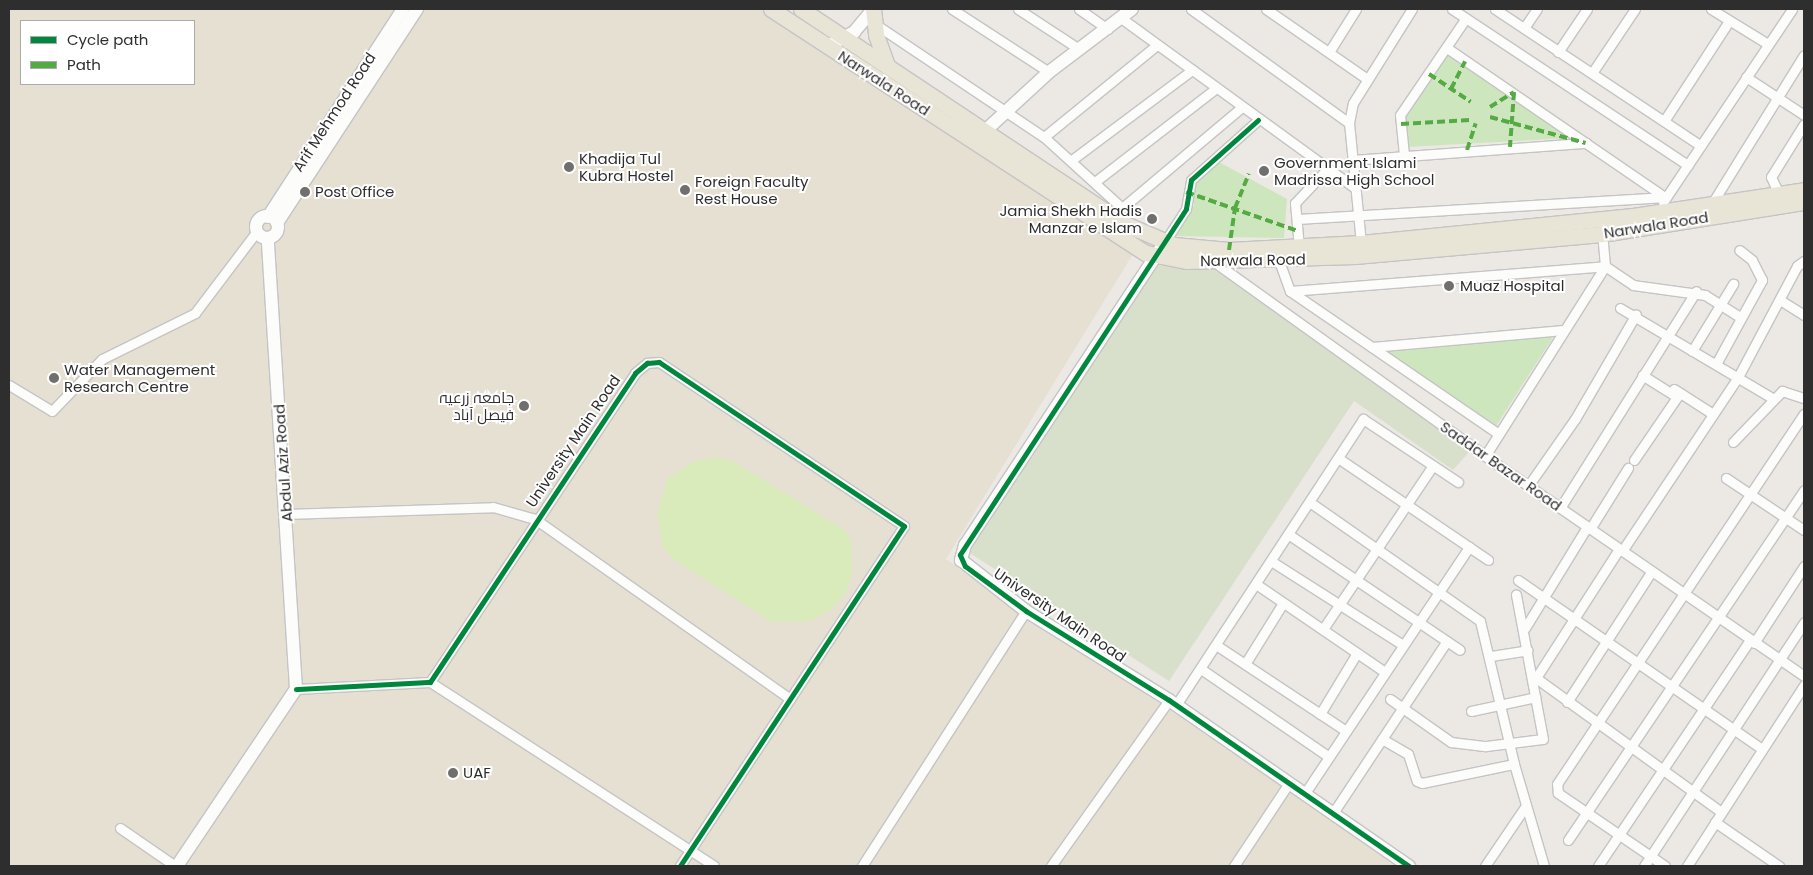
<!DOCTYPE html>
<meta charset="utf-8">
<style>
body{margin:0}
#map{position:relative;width:1813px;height:875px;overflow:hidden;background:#ece8e4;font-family:Poppins,Cairo,sans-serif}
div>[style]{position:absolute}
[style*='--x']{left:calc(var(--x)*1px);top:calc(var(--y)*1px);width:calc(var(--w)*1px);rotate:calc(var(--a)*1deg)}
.education>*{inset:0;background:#e6e0d3}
.green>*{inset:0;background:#cee6be}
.cemetery>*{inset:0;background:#d8e0cc}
.pitch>*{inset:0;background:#d9eabb}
.roads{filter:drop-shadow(1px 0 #c5c4c5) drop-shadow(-1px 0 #c5c4c5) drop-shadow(0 1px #c5c4c5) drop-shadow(0 -1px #c5c4c5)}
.street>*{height:9px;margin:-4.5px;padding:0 4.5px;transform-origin:4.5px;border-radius:4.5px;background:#fcfcfb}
.secondary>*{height:12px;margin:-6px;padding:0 6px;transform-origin:6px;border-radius:6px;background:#fcfcfb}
.secondary>.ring{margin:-6px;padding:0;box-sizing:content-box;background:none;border:12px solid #fcfcfb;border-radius:50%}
.primary>*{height:15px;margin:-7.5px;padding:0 7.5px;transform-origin:7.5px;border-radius:7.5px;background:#e8e4d6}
.quiet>*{height:4px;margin-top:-2px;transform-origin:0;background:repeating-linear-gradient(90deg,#54ab44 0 8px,transparent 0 12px)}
.cycleway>*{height:5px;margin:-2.5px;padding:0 2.5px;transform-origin:2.5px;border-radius:2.5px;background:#00873e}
.dots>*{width:14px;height:14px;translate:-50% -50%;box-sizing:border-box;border:2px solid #fff;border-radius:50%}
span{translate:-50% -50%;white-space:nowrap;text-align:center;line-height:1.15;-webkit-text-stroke:4px #fff;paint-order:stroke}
.street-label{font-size:15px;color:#2e2e2e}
.poi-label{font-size:15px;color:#2e2e2e}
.left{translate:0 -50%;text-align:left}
.right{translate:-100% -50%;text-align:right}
.frame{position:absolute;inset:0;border:10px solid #2e2e2e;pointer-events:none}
.legend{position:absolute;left:20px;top:20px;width:175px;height:65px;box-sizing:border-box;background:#fff;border:1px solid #ababab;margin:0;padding:6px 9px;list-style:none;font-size:15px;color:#2e2e2e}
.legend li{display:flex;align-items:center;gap:10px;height:25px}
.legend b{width:25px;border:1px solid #ababab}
</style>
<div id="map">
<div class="education">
<i style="clip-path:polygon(evenodd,9px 9px,763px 9px,1133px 254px,946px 559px,1401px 866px,9px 866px,9px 9px,21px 21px,194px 21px,194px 84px,21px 84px,21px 21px)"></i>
</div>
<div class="green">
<i style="clip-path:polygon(1447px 54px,1571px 133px,1569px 138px,1407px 147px,1405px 115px)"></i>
<i style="clip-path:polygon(1217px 161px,1287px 199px,1284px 238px,1174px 236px,1194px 205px,1194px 178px)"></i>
<i style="clip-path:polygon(1559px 328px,1496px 426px,1371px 345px)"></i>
</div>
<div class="cemetery">
<i style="clip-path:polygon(1147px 265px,1211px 267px,1470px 451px,1453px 470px,1354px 401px,1169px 681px,968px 552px)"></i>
</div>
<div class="pitch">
<i style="clip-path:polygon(718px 457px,733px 461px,843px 529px,851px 540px,852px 575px,846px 592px,831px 610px,809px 621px,772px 622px,673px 559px,663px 548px,657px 514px,668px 478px,694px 461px)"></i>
</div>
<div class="roads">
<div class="street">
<i style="--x:952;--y:9;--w:116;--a:33"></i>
<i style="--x:1018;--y:9;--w:73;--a:33.3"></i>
<i style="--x:1079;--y:9;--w:35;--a:35"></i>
<i style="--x:1191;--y:9;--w:195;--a:35.8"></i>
<i style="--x:1266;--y:9;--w:123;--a:34.7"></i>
<i style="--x:1452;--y:9;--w:283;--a:33.5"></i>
<i style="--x:1495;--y:9;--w:247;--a:33.6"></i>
<i style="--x:1711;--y:9;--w:67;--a:31.6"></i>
<i style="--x:1121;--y:18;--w:289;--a:36"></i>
<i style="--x:875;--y:24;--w:203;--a:33.8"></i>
<i style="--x:1044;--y:137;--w:105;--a:42.3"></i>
<i style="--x:1122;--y:208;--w:157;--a:-40.1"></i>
<i style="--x:1524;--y:28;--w:23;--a:-56"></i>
<i style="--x:1447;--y:48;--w:264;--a:34.4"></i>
<i style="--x:1329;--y:52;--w:51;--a:-57.9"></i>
<i style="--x:1558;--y:52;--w:52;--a:-56"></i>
<i style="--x:1592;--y:73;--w:77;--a:-56.1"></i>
<i style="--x:1746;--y:77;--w:69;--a:33.2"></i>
<i style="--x:1664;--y:121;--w:119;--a:-57"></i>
<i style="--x:1044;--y:137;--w:146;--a:-39.2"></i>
<i style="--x:1404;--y:155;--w:40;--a:-95.7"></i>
<i style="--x:1400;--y:115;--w:117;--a:-55.8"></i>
<i style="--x:1073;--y:159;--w:149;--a:-36.8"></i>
<i style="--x:1352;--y:160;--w:235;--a:-4.2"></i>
<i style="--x:1096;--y:181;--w:150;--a:-37.7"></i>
<i style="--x:1779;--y:194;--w:19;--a:-115"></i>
<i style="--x:1771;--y:177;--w:62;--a:-58.1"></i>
<i style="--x:1663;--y:202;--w:232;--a:-56.2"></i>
<i style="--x:1711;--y:205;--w:176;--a:-58.2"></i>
<i style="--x:1297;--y:219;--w:370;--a:-3.4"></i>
<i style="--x:1164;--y:243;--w:40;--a:-57.1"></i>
<i style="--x:1186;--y:209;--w:29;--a:-80"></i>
<i style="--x:1191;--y:180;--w:90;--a:-41.8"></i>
<i style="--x:1361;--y:243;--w:121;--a:-95.7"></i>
<i style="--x:1349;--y:123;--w:20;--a:-79"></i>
<i style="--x:1353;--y:103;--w:111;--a:-57.9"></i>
<i style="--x:1299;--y:247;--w:44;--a:-95.2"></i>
<i style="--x:1295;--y:203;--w:48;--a:-46.7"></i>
<i style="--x:1213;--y:261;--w:335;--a:35.6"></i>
<i style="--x:1485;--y:456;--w:388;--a:34.6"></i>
<i style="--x:1279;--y:261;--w:32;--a:70"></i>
<i style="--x:1290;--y:291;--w:253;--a:34.4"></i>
<i style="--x:1290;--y:291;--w:316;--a:-4.5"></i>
<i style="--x:1605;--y:266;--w:34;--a:34"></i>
<i style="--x:1633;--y:285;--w:73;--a:7.9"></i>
<i style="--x:1705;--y:295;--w:41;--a:32.2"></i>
<i style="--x:1780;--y:300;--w:28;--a:32"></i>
<i style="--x:1620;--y:308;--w:177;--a:30.6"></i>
<i style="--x:1372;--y:347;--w:192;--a:-5.1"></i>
<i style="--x:1692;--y:351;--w:79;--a:-58.5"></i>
<i style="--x:1716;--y:364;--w:96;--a:-61.3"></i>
<i style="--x:1762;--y:280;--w:22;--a:-117"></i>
<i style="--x:1752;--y:260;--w:16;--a:-142"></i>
<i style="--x:9;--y:385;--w:50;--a:31.2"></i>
<i style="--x:52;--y:411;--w:72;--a:-46.1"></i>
<i style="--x:102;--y:359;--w:104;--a:-26.3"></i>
<i style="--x:195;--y:313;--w:103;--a:-52.9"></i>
<i style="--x:1674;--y:389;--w:46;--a:32.7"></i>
<i style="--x:1733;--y:442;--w:71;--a:-46.1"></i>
<i style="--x:1782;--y:391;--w:23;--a:18"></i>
<i style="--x:1485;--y:456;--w:225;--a:-57.7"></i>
<i style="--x:1605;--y:266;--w:32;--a:-95"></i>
<i style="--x:1338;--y:458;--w:158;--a:34.2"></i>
<i style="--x:1634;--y:460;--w:76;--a:-55.7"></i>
<i style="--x:1677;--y:397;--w:41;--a:-147.8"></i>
<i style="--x:1726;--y:478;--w:94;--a:33.7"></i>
<i style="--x:1528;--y:486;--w:82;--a:-55"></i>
<i style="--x:1575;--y:419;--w:121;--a:-59.8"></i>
<i style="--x:1311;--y:503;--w:206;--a:34.9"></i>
<i style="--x:1480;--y:621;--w:147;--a:76.6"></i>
<i style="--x:1514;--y:764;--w:106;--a:73.6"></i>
<i style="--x:1560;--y:508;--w:256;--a:-57.9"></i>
<i style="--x:286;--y:514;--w:207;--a:-1.9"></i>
<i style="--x:493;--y:507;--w:44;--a:15.9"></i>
<i style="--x:535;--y:519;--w:312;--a:35.2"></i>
<i style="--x:1590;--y:529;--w:72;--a:-58.1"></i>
<i style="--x:1288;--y:534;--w:207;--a:34"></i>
<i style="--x:1619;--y:549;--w:153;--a:122.8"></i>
<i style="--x:1536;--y:678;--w:228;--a:35.9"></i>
<i style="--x:1622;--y:551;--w:209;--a:-56.3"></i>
<i style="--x:1738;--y:377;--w:126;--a:-62"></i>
<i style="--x:1797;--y:266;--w:9;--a:-36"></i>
<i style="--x:1271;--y:561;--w:156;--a:32.5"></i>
<i style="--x:1518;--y:580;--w:297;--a:34.7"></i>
<i style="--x:1256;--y:584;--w:156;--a:34.3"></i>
<i style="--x:1525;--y:628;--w:119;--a:-58.5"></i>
<i style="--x:1323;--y:629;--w:197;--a:-56.1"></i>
<i style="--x:1754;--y:643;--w:92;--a:-57"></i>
<i style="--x:1216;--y:645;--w:156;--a:33.5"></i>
<i style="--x:1491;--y:656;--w:37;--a:-9"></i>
<i style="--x:1245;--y:664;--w:72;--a:-58.1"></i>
<i style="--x:1201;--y:669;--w:155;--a:34.5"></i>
<i style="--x:430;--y:682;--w:338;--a:32.9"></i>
<i style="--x:296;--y:689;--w:134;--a:-3"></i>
<i style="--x:430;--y:682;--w:371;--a:-56.4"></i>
<i style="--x:635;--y:373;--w:16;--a:-40"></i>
<i style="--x:647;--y:363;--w:12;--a:-5"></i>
<i style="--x:659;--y:362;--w:295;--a:33.8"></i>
<i style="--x:904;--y:526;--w:407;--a:123.4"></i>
<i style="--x:1390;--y:699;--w:75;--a:35.2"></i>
<i style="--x:1451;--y:742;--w:35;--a:7"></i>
<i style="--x:1486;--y:746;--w:57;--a:-7"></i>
<i style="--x:1543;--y:739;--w:147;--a:-100.6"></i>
<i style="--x:1567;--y:702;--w:155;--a:-57.1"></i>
<i style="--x:1176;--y:705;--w:342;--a:-56.8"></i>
<i style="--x:1363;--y:419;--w:114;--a:33.6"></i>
<i style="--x:1471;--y:711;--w:66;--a:-12.2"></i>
<i style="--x:1320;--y:714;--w:71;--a:-58.8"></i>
<i style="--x:1382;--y:739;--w:30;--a:30"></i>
<i style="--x:1408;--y:754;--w:28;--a:72"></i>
<i style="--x:1417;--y:781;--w:5;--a:22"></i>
<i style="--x:1422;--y:783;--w:94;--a:-11.7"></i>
<i style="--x:1305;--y:793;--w:296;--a:-56.3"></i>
<i style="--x:1469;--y:547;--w:23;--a:34"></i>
<i style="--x:1333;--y:813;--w:206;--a:-56.5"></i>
<i style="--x:1715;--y:822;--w:78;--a:34.5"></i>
<i style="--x:120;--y:828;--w:67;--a:34.6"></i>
<i style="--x:1568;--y:840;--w:422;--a:-56"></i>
<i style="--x:862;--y:866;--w:303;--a:-57.3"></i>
<i style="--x:1051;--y:866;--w:204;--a:-54.6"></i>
<i style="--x:1234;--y:866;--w:100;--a:-56.5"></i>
<i style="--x:1485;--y:866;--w:71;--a:-55.9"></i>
<i style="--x:1598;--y:866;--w:272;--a:-56.1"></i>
<i style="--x:1644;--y:866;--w:292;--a:-56.7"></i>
<i style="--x:1665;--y:866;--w:130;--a:-145.7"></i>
<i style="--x:1558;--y:793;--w:9;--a:-96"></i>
<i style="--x:1557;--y:784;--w:445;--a:-56.3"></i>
<i style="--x:1687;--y:866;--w:216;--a:-57.1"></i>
</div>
<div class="secondary">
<i style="--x:828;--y:46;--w:30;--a:-28"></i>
<i style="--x:854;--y:32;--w:30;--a:-50"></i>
<i style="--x:985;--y:131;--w:87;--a:-42.7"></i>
<i style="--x:1049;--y:72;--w:104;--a:-37.2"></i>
<i class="ring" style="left:256px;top:216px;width:10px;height:10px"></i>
<i style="--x:268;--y:217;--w:248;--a:-57"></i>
<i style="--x:277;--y:223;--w:256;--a:-56.8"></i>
<i style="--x:1161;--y:248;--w:356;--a:123.4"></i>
<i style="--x:965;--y:545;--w:16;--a:105"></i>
<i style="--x:961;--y:560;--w:83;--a:38.1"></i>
<i style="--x:1026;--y:611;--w:168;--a:31.9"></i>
<i style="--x:1169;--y:700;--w:292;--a:34.7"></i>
<i style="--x:177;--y:866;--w:213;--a:-56.1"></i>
<i style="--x:296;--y:689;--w:452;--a:-93.6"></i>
</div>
<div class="primary">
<i style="--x:771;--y:9;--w:447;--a:33.1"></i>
<i style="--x:1146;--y:253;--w:42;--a:11"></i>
<i style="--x:1187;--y:261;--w:168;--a:-1.7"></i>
<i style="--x:1355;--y:256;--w:248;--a:-5.1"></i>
<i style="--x:1602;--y:234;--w:205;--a:-9"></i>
<i style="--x:801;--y:9;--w:389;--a:33.6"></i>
<i style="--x:1125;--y:224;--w:53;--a:23.2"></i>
<i style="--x:1174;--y:245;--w:55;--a:5.2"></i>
<i style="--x:1229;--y:250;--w:132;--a:-3"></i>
<i style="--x:1361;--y:243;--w:273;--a:-5.7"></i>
<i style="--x:1633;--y:216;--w:173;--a:-8.6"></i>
<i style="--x:873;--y:9;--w:26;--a:83"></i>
<i style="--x:876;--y:35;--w:33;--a:70"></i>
</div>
</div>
<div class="quiet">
<i style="--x:1429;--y:74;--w:50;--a:33.7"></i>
<i style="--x:1451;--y:89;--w:31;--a:-63"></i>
<i style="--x:1490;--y:107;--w:28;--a:-32"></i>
<i style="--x:1514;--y:92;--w:55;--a:94.2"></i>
<i style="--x:1490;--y:117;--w:99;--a:15.2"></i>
<i style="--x:1401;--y:124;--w:69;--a:-3.3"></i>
<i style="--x:1467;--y:150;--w:28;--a:-72"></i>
<i style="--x:1186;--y:192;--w:119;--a:19.2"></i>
<i style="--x:1229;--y:250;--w:42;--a:-81.9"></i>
<i style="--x:1235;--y:208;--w:37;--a:-68"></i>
</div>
<div class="cycleway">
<i style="--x:1258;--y:120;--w:90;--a:138.2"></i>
<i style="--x:1191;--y:180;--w:29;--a:100"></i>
<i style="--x:1186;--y:209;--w:413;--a:123.2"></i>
<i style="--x:960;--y:555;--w:12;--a:66"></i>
<i style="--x:965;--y:566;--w:76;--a:36.4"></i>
<i style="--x:1026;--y:611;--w:168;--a:31.9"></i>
<i style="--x:1169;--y:700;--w:292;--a:34.7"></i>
<i style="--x:296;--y:689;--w:134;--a:-3"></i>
<i style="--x:430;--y:682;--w:371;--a:-56.4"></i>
<i style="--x:635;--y:373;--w:16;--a:-40"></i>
<i style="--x:647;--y:363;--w:12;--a:-5"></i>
<i style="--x:659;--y:362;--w:295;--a:33.8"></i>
<i style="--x:904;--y:526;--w:407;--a:123.4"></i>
</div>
<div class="dots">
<i style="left:569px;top:167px;background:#706f6e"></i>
<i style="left:1264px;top:171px;background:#706f6e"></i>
<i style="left:685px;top:190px;background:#706f6e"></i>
<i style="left:305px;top:192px;background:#706f6e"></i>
<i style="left:1152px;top:219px;background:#706f6e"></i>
<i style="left:1449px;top:286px;background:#706f6e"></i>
<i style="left:54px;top:378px;background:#706f6e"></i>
<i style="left:524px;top:406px;background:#706f6e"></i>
<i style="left:453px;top:773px;background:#706f6e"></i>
</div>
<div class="street-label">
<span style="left:884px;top:83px;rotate:33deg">Narwala Road</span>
<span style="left:334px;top:112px;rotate:-57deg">Arif Mehmod Road</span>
<span style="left:1656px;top:225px;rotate:-9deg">Narwala Road</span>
<span style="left:1253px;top:260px;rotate:-1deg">Narwala Road</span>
<span style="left:573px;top:441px;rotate:-56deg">University Main Road</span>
<span style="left:283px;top:463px;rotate:-94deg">Abdul Aziz Road</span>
<span style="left:1501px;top:466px;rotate:35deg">Saddar Bazar Road</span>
<span style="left:1060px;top:615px;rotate:34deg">University Main Road</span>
</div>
<div class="poi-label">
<span class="left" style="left:579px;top:167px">Khadija Tul<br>Kubra Hostel</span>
<span class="left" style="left:1274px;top:171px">Government Islami<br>Madrissa High School</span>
<span class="left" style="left:695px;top:190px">Foreign Faculty<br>Rest House</span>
<span class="left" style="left:315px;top:192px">Post Office</span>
<span class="right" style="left:1142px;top:219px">Jamia Shekh Hadis<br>Manzar e Islam</span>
<span class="left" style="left:1460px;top:286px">Muaz Hospital</span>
<span class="left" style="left:64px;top:378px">Water Management<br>Research Centre</span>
<span class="right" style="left:514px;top:406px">جامعہ زرعیہ<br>فیصل آباد</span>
<span class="left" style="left:463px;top:773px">UAF</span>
</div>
<div class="frame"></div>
<ul class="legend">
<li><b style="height:6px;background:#00873e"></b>Cycle path</li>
<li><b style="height:6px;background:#54ab44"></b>Path</li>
</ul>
</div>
